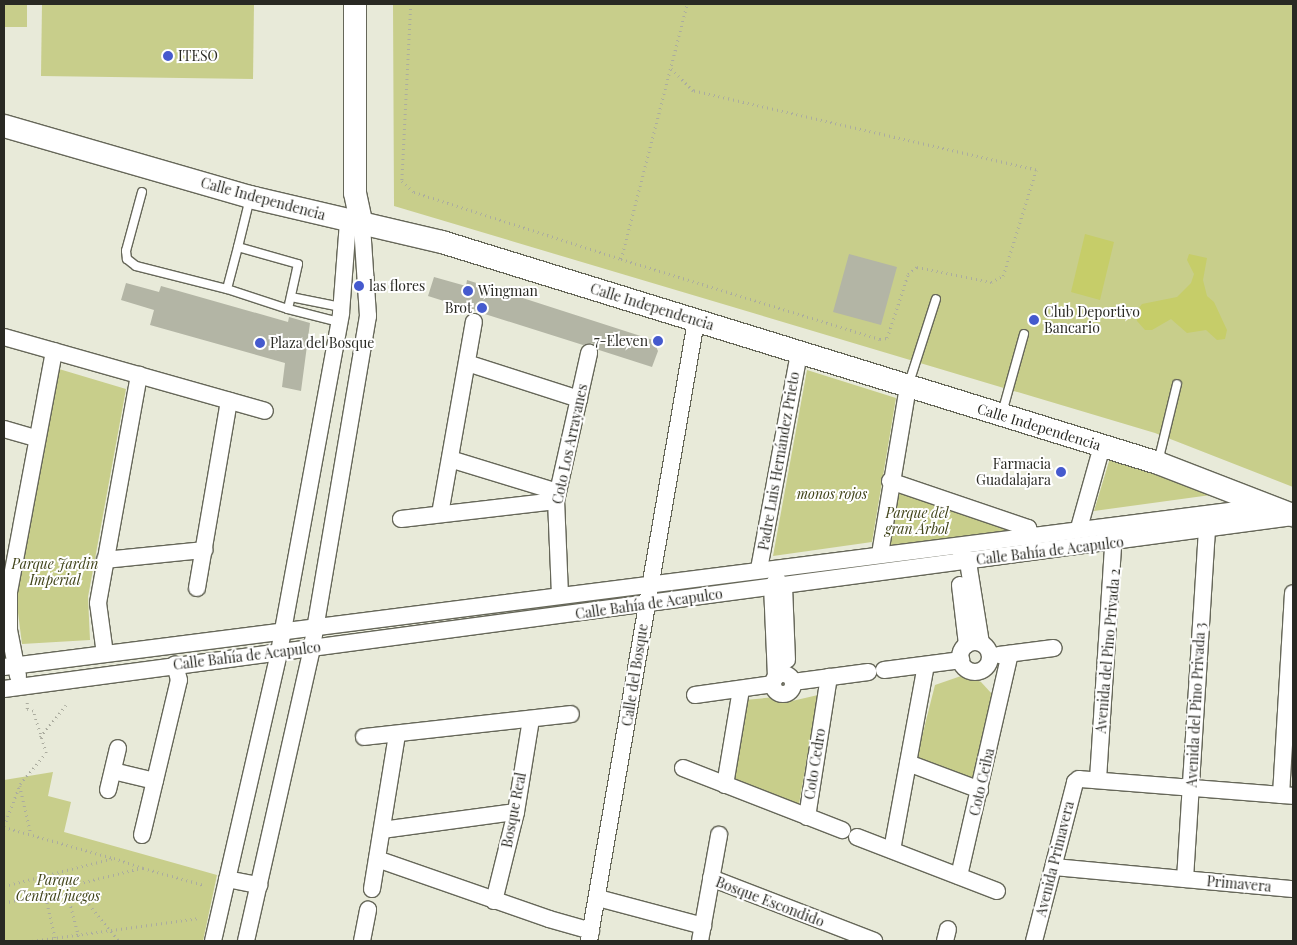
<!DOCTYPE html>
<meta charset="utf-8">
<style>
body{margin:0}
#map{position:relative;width:1297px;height:945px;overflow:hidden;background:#e8ead9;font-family:"Playfair Display",serif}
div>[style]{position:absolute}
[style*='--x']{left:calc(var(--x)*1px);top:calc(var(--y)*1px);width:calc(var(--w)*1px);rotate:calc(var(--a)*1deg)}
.green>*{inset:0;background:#c8ce8b}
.water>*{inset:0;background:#c6cd69}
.building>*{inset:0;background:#b3b5a5}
.path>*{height:2.5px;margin-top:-1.25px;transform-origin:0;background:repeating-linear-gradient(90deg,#abac9f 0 1px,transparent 0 5px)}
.roads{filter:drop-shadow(1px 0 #666759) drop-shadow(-1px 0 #666759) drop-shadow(0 1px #666759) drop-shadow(0 -1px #666759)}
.lane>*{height:8px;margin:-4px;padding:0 4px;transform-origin:4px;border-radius:4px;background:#fff}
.street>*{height:16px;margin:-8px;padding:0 8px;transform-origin:8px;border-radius:8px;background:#fff}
.street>.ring{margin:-8px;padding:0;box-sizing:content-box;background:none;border:16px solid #fff;border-radius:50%}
.secondary>*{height:22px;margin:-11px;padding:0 11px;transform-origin:11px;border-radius:11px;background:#fff}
.dots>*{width:14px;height:14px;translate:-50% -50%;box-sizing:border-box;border:2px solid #fff;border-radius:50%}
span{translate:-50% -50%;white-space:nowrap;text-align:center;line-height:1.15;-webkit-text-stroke:4px #fff;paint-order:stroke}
.poi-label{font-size:14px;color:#292923}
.left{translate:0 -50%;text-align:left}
.right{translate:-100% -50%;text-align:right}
.street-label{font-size:14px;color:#292923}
.park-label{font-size:14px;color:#41441a;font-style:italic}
.frame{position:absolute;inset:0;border:5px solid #292923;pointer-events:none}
</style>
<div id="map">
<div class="green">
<i style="clip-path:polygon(4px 4px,27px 4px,27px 27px,4px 27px)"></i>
<i style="clip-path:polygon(42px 4px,254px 4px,253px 79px,41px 76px)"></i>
<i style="clip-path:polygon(393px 4px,1293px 4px,1293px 487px,1155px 433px,394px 206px)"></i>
<i style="clip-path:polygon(59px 369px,126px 389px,88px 597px,90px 640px,22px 644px,17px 605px,18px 570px)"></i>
<i style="clip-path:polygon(807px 370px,896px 398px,872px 542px,773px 556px)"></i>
<i style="clip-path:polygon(1110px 458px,1218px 494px,1094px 511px)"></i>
<i style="clip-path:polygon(898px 492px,1022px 530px,890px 547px)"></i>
<i style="clip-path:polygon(964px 675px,981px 682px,992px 694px,976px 785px,915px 764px,935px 685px)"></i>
<i style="clip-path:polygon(818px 695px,798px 810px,729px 787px,745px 700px,776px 697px,792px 701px)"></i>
<i style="clip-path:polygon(53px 772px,48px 796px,71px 802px,64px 832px,217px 875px,203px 941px,4px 940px,4px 780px)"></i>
</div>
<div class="water">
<i style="clip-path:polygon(1085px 234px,1114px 242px,1100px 300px,1071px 292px)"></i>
<i style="clip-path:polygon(1189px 254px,1207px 258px,1203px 280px,1207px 296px,1214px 302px,1227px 330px,1225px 339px,1217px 340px,1206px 330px,1187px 333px,1171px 319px,1152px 330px,1145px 330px,1137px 321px,1136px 312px,1142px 304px,1177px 297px,1191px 283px,1194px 274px,1187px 260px)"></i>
</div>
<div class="building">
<i style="clip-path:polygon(849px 254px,897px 267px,881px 325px,833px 312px)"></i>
<i style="clip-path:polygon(434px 277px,466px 286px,467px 280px,653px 340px,658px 351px,652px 367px,599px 350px,592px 343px,583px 345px,428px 296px)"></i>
<i style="clip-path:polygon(126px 283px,159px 292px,161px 286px,288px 322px,289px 317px,310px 323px,301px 391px,282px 387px,285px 363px,150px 325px,154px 310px,121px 300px)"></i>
</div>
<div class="path">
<i style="--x:411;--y:4;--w:177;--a:92.9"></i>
<i style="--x:402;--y:181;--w:16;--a:43"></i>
<i style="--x:414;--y:192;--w:218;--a:17.9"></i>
<i style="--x:621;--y:259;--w:263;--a:-75.5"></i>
<i style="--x:621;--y:259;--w:271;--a:17.2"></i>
<i style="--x:880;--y:339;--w:7;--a:-8"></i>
<i style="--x:887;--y:338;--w:67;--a:-71.8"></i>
<i style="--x:908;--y:274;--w:11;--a:-38"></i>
<i style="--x:917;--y:267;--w:76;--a:11.5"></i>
<i style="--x:991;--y:282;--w:13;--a:-27"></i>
<i style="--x:1003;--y:276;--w:111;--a:-72.7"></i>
<i style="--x:1036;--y:170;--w:352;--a:-167"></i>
<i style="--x:693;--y:91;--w:33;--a:-135"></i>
<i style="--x:40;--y:737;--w:41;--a:-50.9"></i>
<i style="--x:20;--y:786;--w:49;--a:77.1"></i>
<i style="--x:4;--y:826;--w:45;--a:-69.1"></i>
<i style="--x:20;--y:784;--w:40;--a:-50"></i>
<i style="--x:46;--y:753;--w:44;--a:-107.2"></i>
<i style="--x:33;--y:711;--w:6;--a:-162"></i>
<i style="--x:27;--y:709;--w:8;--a:-90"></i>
<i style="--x:4;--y:827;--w:113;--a:15.9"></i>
<i style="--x:143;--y:868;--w:63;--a:15.6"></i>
<i style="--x:73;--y:885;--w:72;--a:50.6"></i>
<i style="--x:4;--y:886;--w:114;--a:-14.3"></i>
<i style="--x:114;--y:858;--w:31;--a:19"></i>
<i style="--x:143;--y:868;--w:79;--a:166.1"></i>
<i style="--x:66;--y:887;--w:56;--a:75.5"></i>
<i style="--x:4;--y:903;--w:42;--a:-13.7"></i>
<i style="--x:45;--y:893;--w:49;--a:77.1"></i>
<i style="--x:32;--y:941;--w:169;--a:-7.8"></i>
</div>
<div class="roads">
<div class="lane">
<i style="--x:142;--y:192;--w:61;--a:105.2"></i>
<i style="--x:126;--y:251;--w:8;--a:83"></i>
<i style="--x:127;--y:259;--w:11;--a:38"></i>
<i style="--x:136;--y:266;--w:94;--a:14.2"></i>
<i style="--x:227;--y:289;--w:64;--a:18.2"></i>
<i style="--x:288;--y:309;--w:46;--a:-77.5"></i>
<i style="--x:298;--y:264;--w:62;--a:-164.2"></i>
<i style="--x:238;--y:247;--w:43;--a:104.7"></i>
<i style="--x:238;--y:247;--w:50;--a:-76.2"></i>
<i style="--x:291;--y:297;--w:51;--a:11.3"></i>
<i style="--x:288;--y:309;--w:53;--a:14.3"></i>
<i style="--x:909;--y:383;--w:88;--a:-72.2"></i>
<i style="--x:1002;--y:413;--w:82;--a:-74.4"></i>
<i style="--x:1158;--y:462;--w:80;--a:-76.3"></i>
</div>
<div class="street">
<i style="--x:4;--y:337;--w:271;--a:15.8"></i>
<i style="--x:467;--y:363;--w:118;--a:17.8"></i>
<i style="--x:4;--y:429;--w:33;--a:16"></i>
<i style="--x:450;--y:459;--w:113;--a:17"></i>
<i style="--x:890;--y:481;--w:146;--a:18.8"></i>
<i style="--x:1028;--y:528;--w:12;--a:70"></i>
<i style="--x:440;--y:514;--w:195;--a:-80"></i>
<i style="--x:401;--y:519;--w:156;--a:-6.6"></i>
<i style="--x:1079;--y:528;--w:85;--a:-74.3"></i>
<i style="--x:880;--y:554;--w:170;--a:-80.5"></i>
<i style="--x:961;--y:554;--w:11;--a:49"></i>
<i style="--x:968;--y:562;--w:82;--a:80.9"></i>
<i style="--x:105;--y:560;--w:100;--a:-5.8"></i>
<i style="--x:759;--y:569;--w:220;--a:-79.5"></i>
<i style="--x:777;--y:581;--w:9;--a:36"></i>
<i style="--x:784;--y:586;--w:74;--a:87.7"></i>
<i style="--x:960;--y:585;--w:60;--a:83.3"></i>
<i style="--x:197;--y:588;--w:190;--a:-80.3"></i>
<i style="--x:560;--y:595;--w:94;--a:-92.4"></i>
<i style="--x:556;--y:501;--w:152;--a:-77.4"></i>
<i class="ring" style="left:960px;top:642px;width:14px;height:14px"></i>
<i style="--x:105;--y:654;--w:51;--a:-97.8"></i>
<i style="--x:98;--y:603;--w:232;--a:-79.8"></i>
<i style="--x:999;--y:655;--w:55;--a:-7.3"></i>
<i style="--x:4;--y:667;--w:1273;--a:-7.26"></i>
<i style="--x:884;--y:670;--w:78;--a:-7.4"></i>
<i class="ring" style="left:773px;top:674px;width:4px;height:4px"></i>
<i style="--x:18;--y:676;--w:47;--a:-101.1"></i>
<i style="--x:9;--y:630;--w:38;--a:-90"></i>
<i style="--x:9;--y:592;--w:245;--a:-79.4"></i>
<i style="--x:776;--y:677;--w:90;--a:-92.5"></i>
<i style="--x:772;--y:587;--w:9;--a:-58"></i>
<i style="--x:793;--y:682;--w:76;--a:-7.6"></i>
<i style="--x:4;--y:689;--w:1300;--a:-7.6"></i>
<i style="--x:695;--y:695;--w:79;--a:-8"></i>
<i style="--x:364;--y:737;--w:208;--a:-6.3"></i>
<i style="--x:908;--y:763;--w:77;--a:20.6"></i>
<i style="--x:683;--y:768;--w:171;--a:21.3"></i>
<i style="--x:113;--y:771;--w:43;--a:13.4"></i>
<i style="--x:1098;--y:779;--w:246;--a:-86.3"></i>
<i style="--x:725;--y:785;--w:97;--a:-80.5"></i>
<i style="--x:108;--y:790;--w:43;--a:-76.6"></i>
<i style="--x:1281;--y:795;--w:202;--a:-86.6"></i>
<i style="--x:807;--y:817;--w:142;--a:-81.1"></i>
<i style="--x:382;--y:830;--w:135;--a:-7.7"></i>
<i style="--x:142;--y:835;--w:159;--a:-76.6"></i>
<i style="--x:179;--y:680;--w:16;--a:-105"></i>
<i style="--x:857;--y:837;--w:150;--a:21.1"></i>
<i style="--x:892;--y:850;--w:188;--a:-79.6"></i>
<i style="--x:377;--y:859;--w:182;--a:19.2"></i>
<i style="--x:549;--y:919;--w:44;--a:15.9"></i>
<i style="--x:1054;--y:867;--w:240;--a:5.3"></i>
<i style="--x:959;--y:876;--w:228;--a:-77.1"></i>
<i style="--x:711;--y:878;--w:175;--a:21.1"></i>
<i style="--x:227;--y:879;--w:33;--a:11"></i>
<i style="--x:1185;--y:879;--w:349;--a:-86.4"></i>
<i style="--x:372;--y:889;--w:156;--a:-80.8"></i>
<i style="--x:598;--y:898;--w:109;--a:14.9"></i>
<i style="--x:494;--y:901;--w:92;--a:-76.1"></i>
<i style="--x:516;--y:812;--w:94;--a:-80.8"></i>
<i style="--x:213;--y:941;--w:296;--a:-77.1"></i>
<i style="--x:279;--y:652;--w:345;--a:-79.6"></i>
<i style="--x:341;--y:313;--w:92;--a:-85.6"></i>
<i style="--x:246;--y:941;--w:301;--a:-77.3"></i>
<i style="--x:312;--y:647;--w:336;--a:-80.4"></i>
<i style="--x:368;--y:316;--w:91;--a:-93.8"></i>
<i style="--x:362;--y:941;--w:32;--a:-79"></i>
<i style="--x:589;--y:941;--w:629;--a:-80.21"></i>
<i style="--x:700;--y:941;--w:108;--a:-79.8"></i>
<i style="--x:945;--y:941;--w:12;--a:-76"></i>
<i style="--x:1034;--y:941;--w:164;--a:-75.5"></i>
<i style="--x:1075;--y:782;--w:5;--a:-37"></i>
<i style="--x:1079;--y:779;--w:215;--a:4.5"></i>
</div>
<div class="secondary">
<i style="--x:355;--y:4;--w:189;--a:90"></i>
<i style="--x:355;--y:193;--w:33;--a:78"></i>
<i style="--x:4;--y:126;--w:256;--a:16.1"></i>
<i style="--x:250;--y:197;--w:197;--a:13.2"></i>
<i style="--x:442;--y:242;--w:749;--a:17.15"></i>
<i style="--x:1158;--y:463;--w:145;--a:21.1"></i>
</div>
</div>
<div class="dots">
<i style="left:168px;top:56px;background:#455ace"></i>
<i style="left:359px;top:286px;background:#455ace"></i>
<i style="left:468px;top:291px;background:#455ace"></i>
<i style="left:482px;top:308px;background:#455ace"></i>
<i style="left:1034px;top:320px;background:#455ace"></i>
<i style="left:658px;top:341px;background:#455ace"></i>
<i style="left:260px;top:343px;background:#455ace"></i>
<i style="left:1061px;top:472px;background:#455ace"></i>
</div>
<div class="poi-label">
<span class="left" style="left:178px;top:56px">ITESO</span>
<span class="left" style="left:369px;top:286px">las flores</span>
<span class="left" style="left:478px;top:291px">Wingman</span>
<span class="right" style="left:472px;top:308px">Brot</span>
<span class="left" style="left:1044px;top:320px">Club Deportivo<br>Bancario</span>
<span class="right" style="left:648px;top:341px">7-Eleven</span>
<span class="left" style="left:270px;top:343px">Plaza del Bosque</span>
<span class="right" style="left:1051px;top:472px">Farmacia<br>Guadalajara</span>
</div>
<div class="street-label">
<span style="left:263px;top:199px;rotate:15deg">Calle Independencia</span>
<span style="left:652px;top:307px;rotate:17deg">Calle Independencia</span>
<span style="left:1039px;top:427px;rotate:17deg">Calle Independencia</span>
<span style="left:570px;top:444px;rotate:-78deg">Coto Los Arrayanes</span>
<span style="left:779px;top:461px;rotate:-80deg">Padre Luis Hernández Prieto</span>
<span style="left:1050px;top:551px;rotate:-7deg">Calle Bahía de Acapulco</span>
<span style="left:649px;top:604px;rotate:-8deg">Calle Bahía de Acapulco</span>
<span style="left:1108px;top:651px;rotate:-85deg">Avenida del Pino Privada 2</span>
<span style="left:247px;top:656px;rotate:-7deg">Calle Bahía de Acapulco</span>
<span style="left:635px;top:675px;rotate:-81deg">Calle del Bosque</span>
<span style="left:1196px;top:705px;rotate:-87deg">Avenida del Pino Privada 3</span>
<span style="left:815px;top:764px;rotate:-81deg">Coto Cedro</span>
<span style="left:982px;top:782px;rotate:-77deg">Coto Ceiba</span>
<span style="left:514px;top:810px;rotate:-79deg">Bosque Real</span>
<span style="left:1055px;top:859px;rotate:-76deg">Avenida Primavera</span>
<span style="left:1239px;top:884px;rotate:5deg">Primavera</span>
<span style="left:770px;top:902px;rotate:21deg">Bosque Escondido</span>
</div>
<div class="park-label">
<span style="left:832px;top:494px">monos rojos</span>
<span style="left:917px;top:521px">Parque del<br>gran Árbol</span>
<span style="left:55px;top:572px">Parque Jardin<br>Imperial</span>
<span style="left:58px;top:888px">Parque<br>Central juegos</span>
</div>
<div class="frame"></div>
</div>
